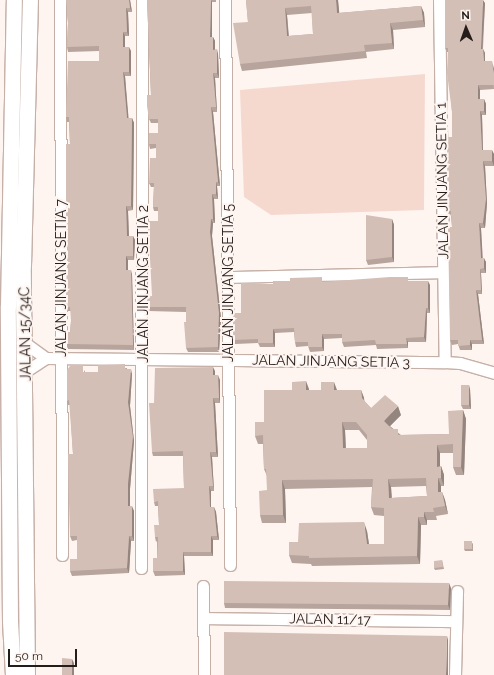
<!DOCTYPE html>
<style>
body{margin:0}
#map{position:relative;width:494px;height:675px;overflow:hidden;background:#fef5f1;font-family:Raleway,sans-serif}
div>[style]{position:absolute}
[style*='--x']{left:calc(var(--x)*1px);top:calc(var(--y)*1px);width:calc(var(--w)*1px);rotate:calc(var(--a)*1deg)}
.green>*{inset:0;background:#f5d9ce}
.roads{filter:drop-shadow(1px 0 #c5b0a8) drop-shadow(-1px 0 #c5b0a8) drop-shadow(0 1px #c5b0a8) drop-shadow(0 -1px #c5b0a8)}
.street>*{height:11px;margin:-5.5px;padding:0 5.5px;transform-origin:5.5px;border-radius:5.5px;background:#fff}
.secondary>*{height:15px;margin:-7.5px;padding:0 7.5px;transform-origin:7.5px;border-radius:7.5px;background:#fff}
.wall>*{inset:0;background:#b6a49d}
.shaded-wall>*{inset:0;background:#94867f}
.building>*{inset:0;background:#d4bfb6}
span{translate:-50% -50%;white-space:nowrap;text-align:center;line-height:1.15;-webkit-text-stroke:4px #fef5f1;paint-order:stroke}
.street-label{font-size:14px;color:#251d1a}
.north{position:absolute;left:446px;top:8px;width:40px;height:40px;-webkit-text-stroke:3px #fef5f1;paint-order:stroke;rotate:358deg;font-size:11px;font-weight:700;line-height:16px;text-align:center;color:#251d1a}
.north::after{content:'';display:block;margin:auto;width:14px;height:18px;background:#251d1a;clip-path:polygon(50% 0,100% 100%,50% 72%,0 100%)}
.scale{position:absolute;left:8px;top:649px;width:69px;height:18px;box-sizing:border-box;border:2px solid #251d1a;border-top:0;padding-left:5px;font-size:12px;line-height:14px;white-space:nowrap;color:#251d1a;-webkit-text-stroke:3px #fef5f1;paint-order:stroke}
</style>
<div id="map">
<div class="green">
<i style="clip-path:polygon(425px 74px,424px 210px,271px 215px,244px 197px,240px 90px)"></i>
</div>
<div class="roads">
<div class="street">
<i style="--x:60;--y:0;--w:555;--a:89.79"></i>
<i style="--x:225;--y:0;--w:565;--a:89.49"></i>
<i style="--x:439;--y:0;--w:362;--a:89.1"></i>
<i style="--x:228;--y:277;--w:215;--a:-1.3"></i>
<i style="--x:25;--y:343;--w:26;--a:36"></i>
<i style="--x:46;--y:358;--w:24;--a:147"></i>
<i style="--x:46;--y:358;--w:399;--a:0.6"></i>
<i style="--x:445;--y:362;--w:15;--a:4"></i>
<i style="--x:460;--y:363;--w:35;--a:16"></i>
<i style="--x:141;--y:568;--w:568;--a:-89.9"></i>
<i style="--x:203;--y:586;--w:89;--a:89.4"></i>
<i style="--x:204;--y:618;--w:252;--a:0.7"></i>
<i style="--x:455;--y:675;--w:84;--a:-88.6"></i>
</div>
<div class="secondary">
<i style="--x:13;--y:675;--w:54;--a:-93.2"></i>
<i style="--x:10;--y:621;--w:315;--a:-90.4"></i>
<i style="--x:8;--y:306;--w:306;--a:-88.9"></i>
<i style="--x:27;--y:675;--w:410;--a:-90.6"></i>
<i style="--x:23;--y:265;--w:265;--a:-88.5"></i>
</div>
</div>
<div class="wall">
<i style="clip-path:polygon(66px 0,130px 0,132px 12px,128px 12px,129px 36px,125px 36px,125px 47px,131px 51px,131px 76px,125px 76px,128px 118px,132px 118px,134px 123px,133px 210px,128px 211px,129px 236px,133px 236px,135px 240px,134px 260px,128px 260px,128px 270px,132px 274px,134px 350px,68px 349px,67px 344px,70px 332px,71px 321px,71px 311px,68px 311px,66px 307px,68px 223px,66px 218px,70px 144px,69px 122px,67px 122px,66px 117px,99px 61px,99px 51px,68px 52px,67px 47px,68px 23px)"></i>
<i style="clip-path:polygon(147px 0,216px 0,216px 2px,212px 2px,212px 37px,213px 37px,215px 41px,215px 49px,218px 54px,219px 78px,215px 78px,217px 112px,213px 112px,220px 186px,217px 186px,218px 199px,214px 199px,215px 223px,213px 223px,212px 236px,221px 318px,219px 352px,188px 352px,186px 348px,186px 312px,148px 311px,147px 307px,152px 296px,158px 221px,158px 211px,154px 211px,153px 207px,154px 187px,151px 187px,149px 183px,156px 158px,156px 148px,150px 149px,149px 144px,158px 133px,158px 123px,151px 123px,149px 119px,151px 95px)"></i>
<i style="clip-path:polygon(evenodd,246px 0,338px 0,339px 13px,421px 6px,424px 13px,425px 27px,393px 30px,394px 49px,366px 52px,367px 58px,242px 71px,240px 64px,248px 22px,246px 0,312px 13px,313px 34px,289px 36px,287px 15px,312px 13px)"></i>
<i style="clip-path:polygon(485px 3px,483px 49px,485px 53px,485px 61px,493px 65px,494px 89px,480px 90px,480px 99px,484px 99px,486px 104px,486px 115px,482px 115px,483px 150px,494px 154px,494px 166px,485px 166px,487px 203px,485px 228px,481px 228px,482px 258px,486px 262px,486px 273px,481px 273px,482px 294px,478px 294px,484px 344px,472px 344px,472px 350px,460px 350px,458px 344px,452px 345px,450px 340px,452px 227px,451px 216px,450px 216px,448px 211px,452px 137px,452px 112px,448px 52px,447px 52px,445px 48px)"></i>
<i style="clip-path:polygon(392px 219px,394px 225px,394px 262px,368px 265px,366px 260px)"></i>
<i style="clip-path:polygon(409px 281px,430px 285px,430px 313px,427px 313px,426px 342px,408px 342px,408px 348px,377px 349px,376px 345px,344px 347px,342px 342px,342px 338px,324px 339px,324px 351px,310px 352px,308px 346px,296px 347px,295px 342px,294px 332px,275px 333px,275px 347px,260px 347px,258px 343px,235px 344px,233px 340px,241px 313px,323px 282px)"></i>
<i style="clip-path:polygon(127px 368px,127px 369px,132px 374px,130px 406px,134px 441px,130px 489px,130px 506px,134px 511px,134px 541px,131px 541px,129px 573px,72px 576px,70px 571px,77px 559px,77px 540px,72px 541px,70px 536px,73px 454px,70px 405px,68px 405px,67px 401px,85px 370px,85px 372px,98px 372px)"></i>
<i style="clip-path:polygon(215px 371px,215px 375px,220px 380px,220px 403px,215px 403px,218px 457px,212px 457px,214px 491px,211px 491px,211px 507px,214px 507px,216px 512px,219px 540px,213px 540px,213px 556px,184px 556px,185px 575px,155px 576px,153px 571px,157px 558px,157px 541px,156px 542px,155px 537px,159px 525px,158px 506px,155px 506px,154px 502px,184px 488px,183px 456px,153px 456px,152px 452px,154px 403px)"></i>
<i style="clip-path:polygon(470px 389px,471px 409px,463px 409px,461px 405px)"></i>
<i style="clip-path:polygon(evenodd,309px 390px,361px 390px,364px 398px,364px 401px,371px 408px,401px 415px,390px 426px,401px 435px,449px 434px,463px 410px,466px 419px,464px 475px,456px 475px,453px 467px,453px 453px,440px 453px,440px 466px,441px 466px,444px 475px,444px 486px,441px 486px,441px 492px,442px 492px,445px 500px,448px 514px,436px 516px,437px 520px,427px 520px,427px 525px,421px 525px,420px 564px,312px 566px,311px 564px,292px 563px,289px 555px,298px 542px,367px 531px,369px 544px,384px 544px,384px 516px,374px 515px,371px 507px,372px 487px,285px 489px,286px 523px,262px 523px,260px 515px,267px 490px,267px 476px,264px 469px,263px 444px,258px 444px,255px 436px,264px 422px,309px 390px,345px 430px,359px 430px,367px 440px,367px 448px,346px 448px,345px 430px,309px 390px,426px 486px,427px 496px,392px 498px,391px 487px,426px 486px)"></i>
<i style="clip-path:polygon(473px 543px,473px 551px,465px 551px,464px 549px)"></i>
<i style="clip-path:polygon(442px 560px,444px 569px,435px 570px,434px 568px)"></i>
<i style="clip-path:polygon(451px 588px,450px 610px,225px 608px,224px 603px)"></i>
</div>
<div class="shaded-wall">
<i style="clip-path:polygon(129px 0,130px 0,132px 12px,130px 8px)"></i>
<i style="clip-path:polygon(211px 0,212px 2px,212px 41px,210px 37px)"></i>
<i style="clip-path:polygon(336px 0,338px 0,340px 20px,337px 13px)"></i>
<i style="clip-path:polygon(483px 0,485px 3px,482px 53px,481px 49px)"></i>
<i style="clip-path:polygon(421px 6px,424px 13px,425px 27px,423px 20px)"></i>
<i style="clip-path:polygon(126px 8px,128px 12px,129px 36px,127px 32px)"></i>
<i style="clip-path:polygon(285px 8px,287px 15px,289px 43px,287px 36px)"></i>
<i style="clip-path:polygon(390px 23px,393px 30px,394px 49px,392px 43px)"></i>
<i style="clip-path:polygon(123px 32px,125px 36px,125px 51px,123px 47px)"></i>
<i style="clip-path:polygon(213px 37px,215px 41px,215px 54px,213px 50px)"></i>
<i style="clip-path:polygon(129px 47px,131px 51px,131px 76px,129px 72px)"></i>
<i style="clip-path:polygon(217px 49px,218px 54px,219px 78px,217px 73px)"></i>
<i style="clip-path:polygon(483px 49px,485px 53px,485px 66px,484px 61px)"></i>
<i style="clip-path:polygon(492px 61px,494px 69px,494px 76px)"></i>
<i style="clip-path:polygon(123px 72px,125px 76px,129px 123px,127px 118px)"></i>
<i style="clip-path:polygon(213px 73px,215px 78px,217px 112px,216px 107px)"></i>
<i style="clip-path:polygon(478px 85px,480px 90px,480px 104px,478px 99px)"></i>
<i style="clip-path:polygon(484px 99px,486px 104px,486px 115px,484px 111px)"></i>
<i style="clip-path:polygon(211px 107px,213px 112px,220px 186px,218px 182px)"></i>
<i style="clip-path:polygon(480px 111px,482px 115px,483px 154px,482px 150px)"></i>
<i style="clip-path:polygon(132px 118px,134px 123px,133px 210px,131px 206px)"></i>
<i style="clip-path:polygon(492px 150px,494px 154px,494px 166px,492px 161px)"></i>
<i style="clip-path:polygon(483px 161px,485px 166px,487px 203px,485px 228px,483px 223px)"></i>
<i style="clip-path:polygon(216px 182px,217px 186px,218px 199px,216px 194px)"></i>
<i style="clip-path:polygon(212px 194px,214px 199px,215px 223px,213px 219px)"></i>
<i style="clip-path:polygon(126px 206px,128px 211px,129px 240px,127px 236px)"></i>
<i style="clip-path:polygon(211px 219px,213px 223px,212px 236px,221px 318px,219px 352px,218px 347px,210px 232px)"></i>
<i style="clip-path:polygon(392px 219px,394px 225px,394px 262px,392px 257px)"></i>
<i style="clip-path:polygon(479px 223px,481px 228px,483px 262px,481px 258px)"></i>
<i style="clip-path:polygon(133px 236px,135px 240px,134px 260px,133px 256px)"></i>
<i style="clip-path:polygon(126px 256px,128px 260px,128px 274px,126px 270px)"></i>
<i style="clip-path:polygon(484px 258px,486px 262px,486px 273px,484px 268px)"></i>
<i style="clip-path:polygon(480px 269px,481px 273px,482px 294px,481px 290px)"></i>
<i style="clip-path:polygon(131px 270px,132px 274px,134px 350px,133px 345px)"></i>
<i style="clip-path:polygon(428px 281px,430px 285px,430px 313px,428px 308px)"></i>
<i style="clip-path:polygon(476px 290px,478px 294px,484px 344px,482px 340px)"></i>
<i style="clip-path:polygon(426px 308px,427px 313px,426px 342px,424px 337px)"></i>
<i style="clip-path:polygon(273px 329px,275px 333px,275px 347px,273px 343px)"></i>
<i style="clip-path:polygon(322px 334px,324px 339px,324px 351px,322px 347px)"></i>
<i style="clip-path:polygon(406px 338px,408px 342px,408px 348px,407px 344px)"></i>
<i style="clip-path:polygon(470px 340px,472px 344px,472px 350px,470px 345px)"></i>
<i style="clip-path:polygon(213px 367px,215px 371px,215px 380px,213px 375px)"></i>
<i style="clip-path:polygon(131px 369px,132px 374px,130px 406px,134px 441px,130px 489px,130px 511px,128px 506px,128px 402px)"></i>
<i style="clip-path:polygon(218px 375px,220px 380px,220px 403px,219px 398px)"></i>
<i style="clip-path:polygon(306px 381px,309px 389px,309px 398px,306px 390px)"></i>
<i style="clip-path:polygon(334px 382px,337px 390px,334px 390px)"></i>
<i style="clip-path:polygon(469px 385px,470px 389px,471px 409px,469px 405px)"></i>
<i style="clip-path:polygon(361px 390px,364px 398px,365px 407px,362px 398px)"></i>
<i style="clip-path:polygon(213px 398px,215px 403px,218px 457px,216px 452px)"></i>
<i style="clip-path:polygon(398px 406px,401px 415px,387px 429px,384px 421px)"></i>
<i style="clip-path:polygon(463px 410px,466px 419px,464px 475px,461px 467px)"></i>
<i style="clip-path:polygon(342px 422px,345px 430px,346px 456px,343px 448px)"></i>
<i style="clip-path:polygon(437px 445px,440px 453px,440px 475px,437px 467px)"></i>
<i style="clip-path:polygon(210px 452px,212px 457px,214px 491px,213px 486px)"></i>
<i style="clip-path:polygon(441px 466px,444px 475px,444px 486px,441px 478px)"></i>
<i style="clip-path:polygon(438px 478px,441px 486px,441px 500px,438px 492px)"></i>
<i style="clip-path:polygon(388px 479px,391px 487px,392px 506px,389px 498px)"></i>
<i style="clip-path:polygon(282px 480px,285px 489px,286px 523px,283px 515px)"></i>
<i style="clip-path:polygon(209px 486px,211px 491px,211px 512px,210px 507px)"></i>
<i style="clip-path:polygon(442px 492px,445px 500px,448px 514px,445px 506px)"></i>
<i style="clip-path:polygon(132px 506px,134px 511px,134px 541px,132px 536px)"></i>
<i style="clip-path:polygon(214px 507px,216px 512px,219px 540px,217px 536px)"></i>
<i style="clip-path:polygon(424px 512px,427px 520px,427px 525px,424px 517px)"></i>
<i style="clip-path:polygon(418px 517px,421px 525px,420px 564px,417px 556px)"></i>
<i style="clip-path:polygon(364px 522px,367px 531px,370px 552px,367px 544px)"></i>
<i style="clip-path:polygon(129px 536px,131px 541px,129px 573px,127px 568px)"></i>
<i style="clip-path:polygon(211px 536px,213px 540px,213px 556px,211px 552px)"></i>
<i style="clip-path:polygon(183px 552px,184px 556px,185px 575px,183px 571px)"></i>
<i style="clip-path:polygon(449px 583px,451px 588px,450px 610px,448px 605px)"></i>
<i style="clip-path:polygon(447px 636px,448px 640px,448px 675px,446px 675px)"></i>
<i style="clip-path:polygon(72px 659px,74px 663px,74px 675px,72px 675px)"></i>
</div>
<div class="building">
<i style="clip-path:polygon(66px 0,129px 0,130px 8px,126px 8px,127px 32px,123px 32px,123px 47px,129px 47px,129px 72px,123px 72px,127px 118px,132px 118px,131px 206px,126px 206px,127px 236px,133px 236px,133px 256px,126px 256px,126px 270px,131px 270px,133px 345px,67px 344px,67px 332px,70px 332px,71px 321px,70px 307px,66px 307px,68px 218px,66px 218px,66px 144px,70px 144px,69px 117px,66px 117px,68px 61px,99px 61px,99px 46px,67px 47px,68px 23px)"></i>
<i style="clip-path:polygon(147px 0,211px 0,210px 37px,213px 37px,213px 50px,217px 49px,217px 73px,213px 73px,216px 107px,211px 107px,218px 182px,216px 182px,216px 194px,212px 194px,213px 219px,211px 219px,210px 232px,219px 313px,218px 347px,186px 348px,184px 322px,186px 322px,186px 307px,147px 307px,147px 296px,152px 296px,148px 221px,158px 221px,158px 207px,153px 207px,154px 183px,149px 183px,150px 158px,156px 158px,156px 144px,149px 144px,149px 133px,158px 133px,158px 119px,149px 119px,147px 106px,147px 95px,151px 95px)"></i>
<i style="clip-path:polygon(evenodd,246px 0,336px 0,337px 13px,421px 6px,423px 20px,390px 23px,392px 43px,364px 45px,365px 51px,240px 64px,233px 23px,248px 22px,246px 0,311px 6px,313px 34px,287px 36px,285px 8px,311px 6px)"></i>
<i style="clip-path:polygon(445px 0,483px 0,481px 49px,483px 49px,484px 61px,492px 61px,494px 76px,494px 85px,478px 85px,478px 99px,484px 99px,484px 111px,480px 111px,482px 150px,492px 150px,492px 161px,483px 161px,486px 199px,483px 223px,479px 223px,481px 258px,484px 258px,484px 268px,480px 269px,481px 290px,476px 290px,482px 340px,470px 340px,470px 345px,458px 346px,458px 340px,450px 340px,448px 227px,452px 227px,451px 211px,448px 211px,447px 163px,447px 137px,452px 137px,452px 112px,447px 73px,448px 48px,445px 48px)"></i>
<i style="clip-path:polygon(366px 215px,392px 219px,392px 257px,366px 260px)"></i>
<i style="clip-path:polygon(322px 277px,322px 282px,390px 277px,408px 277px,408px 281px,428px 281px,428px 308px,426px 308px,424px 337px,406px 338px,407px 344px,376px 344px,375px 340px,342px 342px,342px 334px,322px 334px,322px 347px,308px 347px,308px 342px,295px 342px,294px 328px,273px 329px,273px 343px,258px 343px,258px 339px,233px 340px,233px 313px,241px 313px,241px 283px,273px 284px,273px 281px,290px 281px,290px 278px)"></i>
<i style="clip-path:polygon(125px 364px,125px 369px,131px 369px,128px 402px,133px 437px,128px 484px,128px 506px,132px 506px,132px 536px,129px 536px,127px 568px,70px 571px,70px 559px,77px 559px,77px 536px,70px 536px,69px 503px,68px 454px,73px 454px,69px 400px,67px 401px,67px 370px,70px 366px,83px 365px,83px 372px,98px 372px,98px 365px)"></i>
<i style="clip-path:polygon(213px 367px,213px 375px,218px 375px,219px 398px,213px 398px,216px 452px,210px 452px,213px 486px,209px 486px,210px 507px,214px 507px,217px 536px,211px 536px,211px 552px,183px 552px,183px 571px,153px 571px,153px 558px,157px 558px,158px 537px,155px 537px,154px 525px,159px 525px,158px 501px,154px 502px,153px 489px,184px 488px,183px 451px,152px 452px,149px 403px,154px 403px,155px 368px)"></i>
<i style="clip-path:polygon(evenodd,306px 381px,306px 390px,321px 390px,321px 382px,334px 382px,334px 390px,361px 390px,362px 398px,371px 408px,385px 395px,398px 406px,384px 421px,392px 429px,398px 429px,398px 435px,449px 434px,448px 411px,463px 410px,461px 467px,453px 467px,453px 444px,437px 445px,437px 467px,441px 466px,441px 478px,438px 478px,438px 492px,442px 492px,445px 506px,433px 508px,434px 512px,424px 512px,424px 517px,418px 517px,417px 556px,309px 558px,309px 556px,289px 555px,289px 542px,298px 542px,299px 523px,364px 522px,367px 544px,384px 544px,384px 508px,371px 507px,373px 479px,282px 480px,283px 515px,260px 515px,259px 491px,267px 490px,266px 469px,264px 469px,263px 435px,255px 436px,255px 422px,264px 422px,264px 390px,292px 390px,292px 382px,306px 381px,342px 422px,356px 422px,367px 435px,367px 448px,343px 448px,342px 422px,306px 381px,426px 478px,427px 496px,389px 498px,388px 479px,426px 478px)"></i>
<i style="clip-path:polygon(461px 385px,469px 385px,469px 405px,461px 405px)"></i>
<i style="clip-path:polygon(464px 541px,472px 541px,472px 549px,464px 549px)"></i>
<i style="clip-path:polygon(442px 560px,443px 567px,434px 568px,434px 561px)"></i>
<i style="clip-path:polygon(224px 581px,449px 583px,448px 605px,224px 603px)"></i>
<i style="clip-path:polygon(224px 632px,447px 636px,446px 675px,224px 675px)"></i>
<i style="clip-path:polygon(62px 658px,72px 659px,72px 675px,62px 675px)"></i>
</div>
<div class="street-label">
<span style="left:442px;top:181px;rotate:-91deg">JALAN JINJANG SETIA 1</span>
<span style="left:61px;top:278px;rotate:-90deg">JALAN JINJANG SETIA 7</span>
<span style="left:228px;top:283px;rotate:-90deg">JALAN JINJANG SETIA 5</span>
<span style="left:143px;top:284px;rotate:-90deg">JALAN JINJANG SETIA 2</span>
<span style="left:25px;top:334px;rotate:-91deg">JALAN 15/34C</span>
<span style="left:331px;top:361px;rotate:1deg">JALAN JINJANG SETIA 3</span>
<span style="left:330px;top:619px;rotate:1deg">JALAN 11/17</span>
</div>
<div class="north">N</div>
<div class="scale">50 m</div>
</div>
